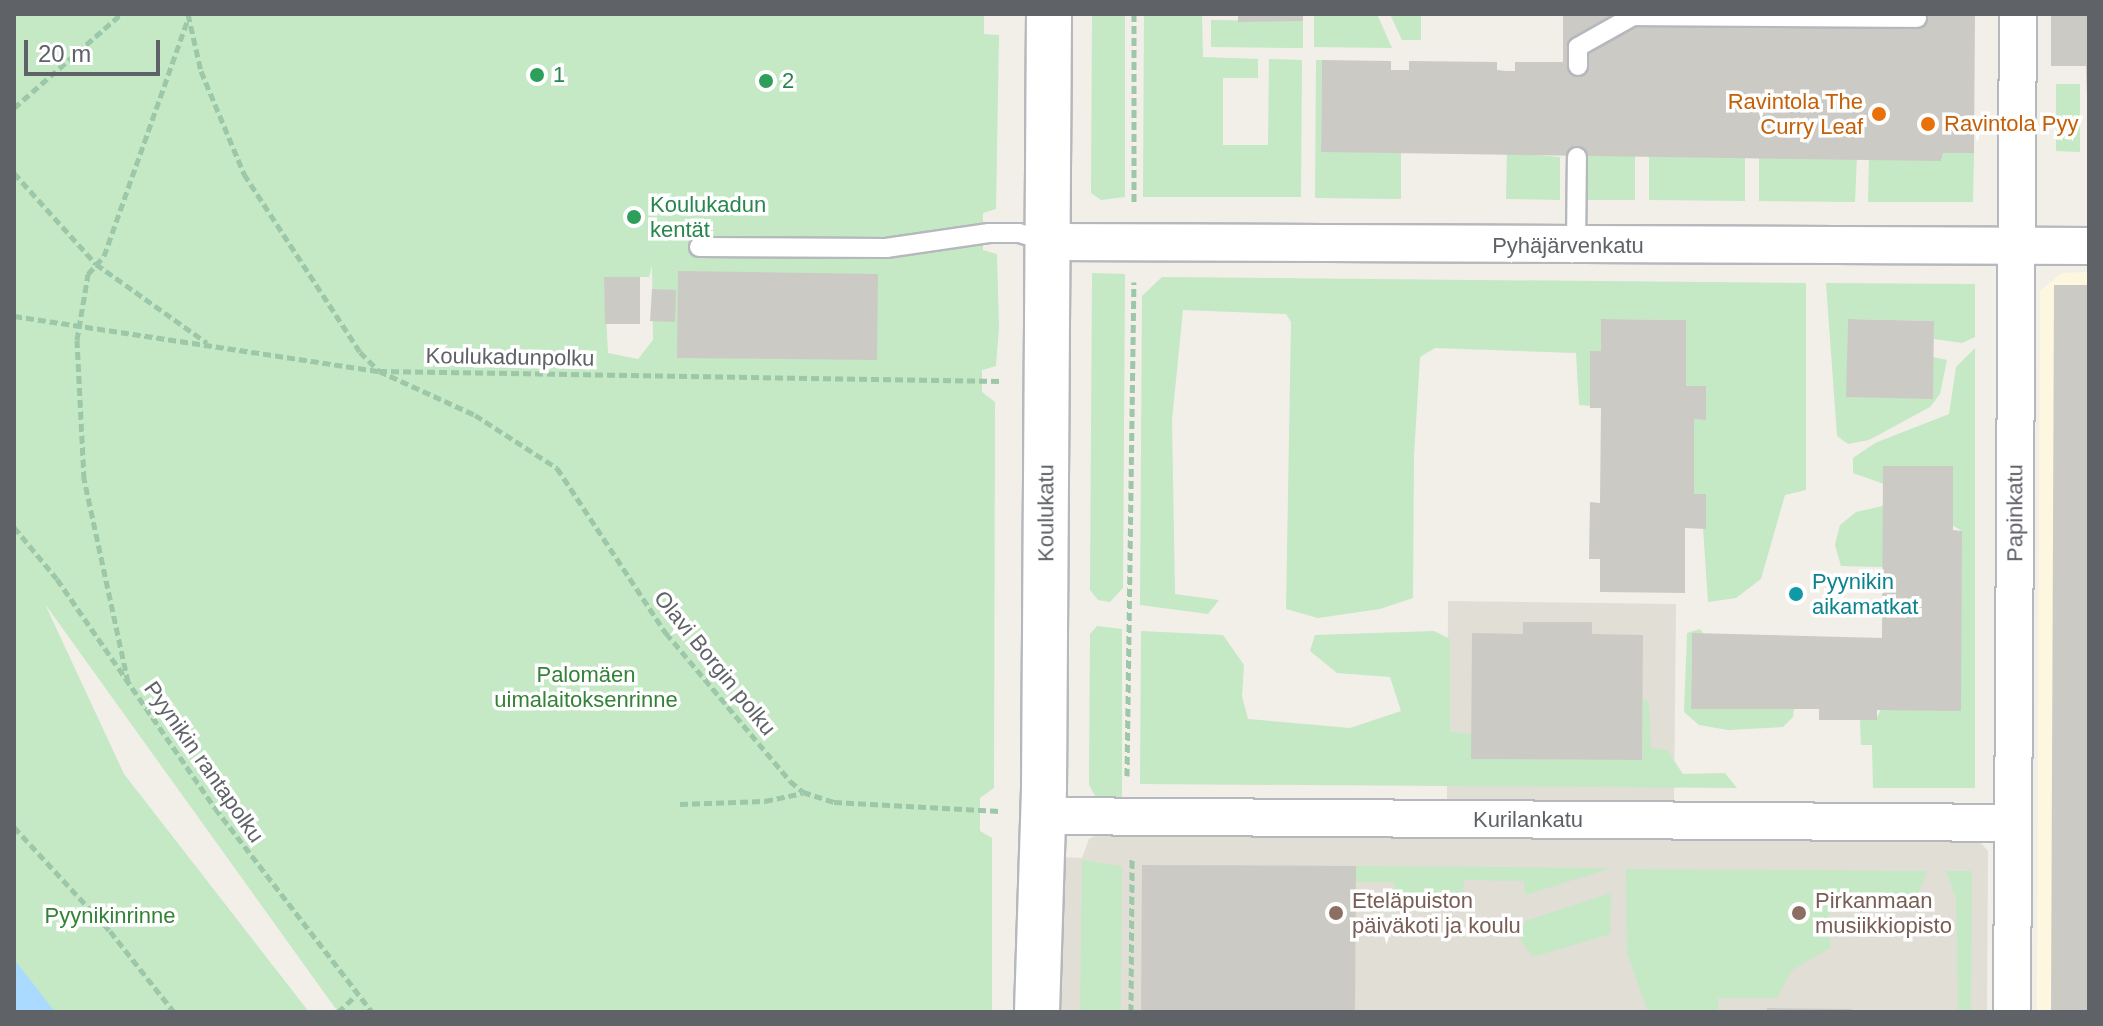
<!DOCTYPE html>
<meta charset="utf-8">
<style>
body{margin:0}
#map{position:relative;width:2103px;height:1026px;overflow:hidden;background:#f1efe8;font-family:Helvetica,sans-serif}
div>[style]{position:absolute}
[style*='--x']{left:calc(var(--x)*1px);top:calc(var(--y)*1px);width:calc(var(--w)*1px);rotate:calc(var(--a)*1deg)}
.commercial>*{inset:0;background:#fef7e0}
.education>*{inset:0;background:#e1ded6}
.green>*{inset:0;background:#c5e8c5}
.water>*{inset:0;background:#aadaff}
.building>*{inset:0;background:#cccac5}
.path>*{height:5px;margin-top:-2.5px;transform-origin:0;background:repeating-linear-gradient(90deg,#9cc7a9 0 8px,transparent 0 12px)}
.roads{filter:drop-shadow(2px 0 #b5b8bc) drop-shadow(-2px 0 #b5b8bc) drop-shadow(0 2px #b5b8bc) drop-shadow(0 -2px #b5b8bc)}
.service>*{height:18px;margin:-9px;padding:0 9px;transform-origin:9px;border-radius:9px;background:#fff}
.minor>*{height:36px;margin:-18px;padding:0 18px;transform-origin:18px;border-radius:18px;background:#fff}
.tertiary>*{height:44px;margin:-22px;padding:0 22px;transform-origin:22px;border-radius:22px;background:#fff}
.dots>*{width:22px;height:22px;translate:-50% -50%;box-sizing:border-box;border:4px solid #fff;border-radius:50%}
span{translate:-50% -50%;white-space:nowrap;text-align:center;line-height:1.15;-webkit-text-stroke:7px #fff;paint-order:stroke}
.leisure-label{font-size:22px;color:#27864d}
.left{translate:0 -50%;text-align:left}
.food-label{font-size:22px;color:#c56008}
.right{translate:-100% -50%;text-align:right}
.street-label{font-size:22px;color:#5f6368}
.culture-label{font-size:22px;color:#0d838f}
.park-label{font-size:22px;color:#348238}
.education-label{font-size:22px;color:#785e54}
.frame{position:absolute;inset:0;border:16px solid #5f6368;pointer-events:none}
.scale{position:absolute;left:24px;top:40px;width:136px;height:36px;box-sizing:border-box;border:4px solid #5f6368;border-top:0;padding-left:10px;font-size:24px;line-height:28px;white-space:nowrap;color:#5f6368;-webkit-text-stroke:6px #fff;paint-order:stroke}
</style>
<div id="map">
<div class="commercial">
<i style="clip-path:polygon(2089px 272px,2089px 1012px,2037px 1012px,2040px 291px,2062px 273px)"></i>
</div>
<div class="education">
<i style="clip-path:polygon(1448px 601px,1676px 604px,1674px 807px,1447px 805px)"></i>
<i style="clip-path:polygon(1103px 831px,1977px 839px,1988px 851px,1987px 1012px,1060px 1012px,1062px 857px,1082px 858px,1089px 839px)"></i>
</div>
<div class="green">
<i style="clip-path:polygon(evenodd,14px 14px,984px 14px,984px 34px,999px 35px,996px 209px,983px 213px,983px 250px,997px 254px,999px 328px,996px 366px,982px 370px,982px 392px,995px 402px,994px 788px,980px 798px,980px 831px,992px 838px,992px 1012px,338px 1012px,45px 604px,124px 774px,309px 1012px,45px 1012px,14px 977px,14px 14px,652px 266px,653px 340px,638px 359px,608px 353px,604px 277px,649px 277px,652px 266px)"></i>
<i style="clip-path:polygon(1092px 14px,1125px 14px,1125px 197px,1101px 200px,1091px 193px)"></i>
<i style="clip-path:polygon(1144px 14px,1202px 14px,1203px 57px,1258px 59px,1258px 78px,1223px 78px,1223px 145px,1268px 145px,1269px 59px,1302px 60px,1301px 197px,1143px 197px)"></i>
<i style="clip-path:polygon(1314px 14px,1377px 14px,1392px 48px,1314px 47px)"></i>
<i style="clip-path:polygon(1390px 14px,1421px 14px,1421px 40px,1402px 40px)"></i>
<i style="clip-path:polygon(1211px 20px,1303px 21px,1303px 48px,1211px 47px)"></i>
<i style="clip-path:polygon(1316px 60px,1322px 60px,1321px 151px,1401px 153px,1401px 199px,1315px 198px)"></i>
<i style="clip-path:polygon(2056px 84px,2080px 84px,2080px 152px,2056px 151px)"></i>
<i style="clip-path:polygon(1507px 153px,1560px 157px,1560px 200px,1506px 199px)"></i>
<i style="clip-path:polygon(1943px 153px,1974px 153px,1973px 202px,1868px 202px,1869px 157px,1941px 161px)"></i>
<i style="clip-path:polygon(1592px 154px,1635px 154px,1635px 200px,1587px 200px,1587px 157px)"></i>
<i style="clip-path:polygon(1649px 155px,1745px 156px,1745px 201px,1649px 200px)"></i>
<i style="clip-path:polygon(1759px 155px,1857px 156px,1855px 202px,1759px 201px)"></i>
<i style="clip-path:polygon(1092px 273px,1125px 274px,1123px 588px,1110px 602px,1098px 600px,1090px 590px)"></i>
<i style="clip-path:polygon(1162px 277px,1806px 283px,1806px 490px,1785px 495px,1761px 579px,1736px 598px,1708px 602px,1703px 528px,1694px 494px,1694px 419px,1706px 419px,1706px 386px,1686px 386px,1686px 320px,1601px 319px,1601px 351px,1590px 352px,1590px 406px,1579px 405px,1576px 353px,1435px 348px,1420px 357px,1414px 456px,1413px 598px,1380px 609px,1318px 618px,1286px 609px,1291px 322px,1286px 314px,1183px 310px,1172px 420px,1175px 594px,1219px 600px,1208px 614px,1140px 605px,1142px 296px)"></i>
<i style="clip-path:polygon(1826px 283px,1975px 284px,1975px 337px,1962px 343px,1934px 339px,1934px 321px,1848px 319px,1847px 396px,1933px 357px,1947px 360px,1940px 394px,1930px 407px,1869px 440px,1848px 444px,1837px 436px)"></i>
<i style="clip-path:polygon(1975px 348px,1975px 788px,1873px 788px,1872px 745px,1861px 745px,1860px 720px,1876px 720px,1962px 531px,1884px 484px,1853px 473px,1853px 458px,1875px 443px,1949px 414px,1956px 367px)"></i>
<i style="clip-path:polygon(1883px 506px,1883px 567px,1841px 566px,1835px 545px,1840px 525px,1856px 512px)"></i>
<i style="clip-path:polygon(1097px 626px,1122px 629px,1122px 803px,1098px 801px,1089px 785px,1090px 634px)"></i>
<i style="clip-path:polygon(1700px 629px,1703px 633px,1692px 634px,1691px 709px,1794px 709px,1793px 717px,1783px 727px,1728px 730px,1699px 725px,1684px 712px,1687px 633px)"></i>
<i style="clip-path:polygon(1141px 631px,1223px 635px,1244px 665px,1242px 696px,1248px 719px,1350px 728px,1401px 711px,1390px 677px,1337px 673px,1310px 651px,1315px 635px,1434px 631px,1450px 639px,1450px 732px,1471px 734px,1471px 759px,1642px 760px,1643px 699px,1649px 702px,1651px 748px,1667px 750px,1683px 774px,1725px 773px,1737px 788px,1140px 784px)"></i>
<i style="clip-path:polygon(1082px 860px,1122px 866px,1121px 1012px,1080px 1012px)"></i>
<i style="clip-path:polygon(1356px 866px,1612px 868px,1525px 895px,1524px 881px,1464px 880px,1463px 897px,1394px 896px,1394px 882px,1356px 882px)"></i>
<i style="clip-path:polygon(1626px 869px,1927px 871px,1918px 895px,1829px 893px,1830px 948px,1792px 970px,1777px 998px,1718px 998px,1718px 1010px,1648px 1012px,1627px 953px)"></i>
<i style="clip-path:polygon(1946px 871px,1972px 871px,1971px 1012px,1958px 1012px,1956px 899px)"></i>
<i style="clip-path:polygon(1611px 893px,1610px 934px,1533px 957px,1519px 938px,1525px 921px)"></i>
</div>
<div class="water">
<i style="clip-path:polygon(14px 959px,55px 1012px,14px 1012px)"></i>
</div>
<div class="building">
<i style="clip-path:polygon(1238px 14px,1303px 14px,1303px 21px,1238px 22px)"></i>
<i style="clip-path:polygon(1563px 14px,1975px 14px,1974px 153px,1943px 153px,1941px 161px,1321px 152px,1322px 60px,1391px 61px,1391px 70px,1409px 70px,1409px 61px,1497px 62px,1497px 70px,1506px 71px,1515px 71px,1515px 62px,1563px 62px)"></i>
<i style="clip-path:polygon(2051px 14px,2089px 14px,2089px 162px,2086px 66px,2051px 66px)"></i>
<i style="clip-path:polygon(678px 271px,878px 274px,877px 360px,677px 358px)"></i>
<i style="clip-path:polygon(604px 277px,640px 277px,640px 324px,605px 324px)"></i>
<i style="clip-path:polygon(2054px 285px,2089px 285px,2089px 1012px,2051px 1012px)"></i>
<i style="clip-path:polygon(652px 289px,676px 290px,675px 322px,650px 321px)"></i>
<i style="clip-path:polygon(1601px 319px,1686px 320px,1686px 386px,1706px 386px,1706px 420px,1694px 419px,1694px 494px,1706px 494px,1706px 529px,1685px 528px,1685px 593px,1600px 592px,1600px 559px,1589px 559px,1590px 502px,1600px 503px,1601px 408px,1590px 408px,1590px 351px,1601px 351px)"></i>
<i style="clip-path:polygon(1848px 319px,1934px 321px,1933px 399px,1846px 397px)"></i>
<i style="clip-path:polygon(1883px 466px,1953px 466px,1953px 530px,1962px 531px,1961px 711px,1877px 710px,1877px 720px,1819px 720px,1819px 709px,1691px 709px,1692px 633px,1882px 638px)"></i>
<i style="clip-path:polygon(1523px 622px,1592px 622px,1592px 634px,1643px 635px,1642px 760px,1471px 759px,1472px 633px,1523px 634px)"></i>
<i style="clip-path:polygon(1142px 865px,1356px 866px,1355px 1012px,1141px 1012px)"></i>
<i style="clip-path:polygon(1767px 1008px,1852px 1009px,1852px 1012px,1767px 1012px)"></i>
</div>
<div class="path">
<i style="--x:188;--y:14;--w:58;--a:77.2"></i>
<i style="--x:201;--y:71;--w:112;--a:67.3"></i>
<i style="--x:244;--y:174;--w:212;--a:56.9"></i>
<i style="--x:360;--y:352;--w:27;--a:45"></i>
<i style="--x:379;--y:371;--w:106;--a:24.6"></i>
<i style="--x:475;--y:415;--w:98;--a:32.9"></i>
<i style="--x:557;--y:468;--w:198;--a:56.6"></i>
<i style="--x:666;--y:633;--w:193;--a:50"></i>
<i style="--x:790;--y:781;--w:17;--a:40"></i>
<i style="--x:803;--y:792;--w:33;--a:18"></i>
<i style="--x:834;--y:802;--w:166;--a:3.1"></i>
<i style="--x:1134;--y:14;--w:190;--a:90"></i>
<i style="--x:14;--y:108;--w:142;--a:-41.3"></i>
<i style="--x:14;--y:173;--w:122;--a:48"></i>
<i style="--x:96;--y:264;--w:136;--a:35.4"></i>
<i style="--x:14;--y:316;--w:369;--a:8.6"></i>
<i style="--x:379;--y:371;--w:622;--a:0.92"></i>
<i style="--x:14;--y:527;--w:67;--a:50.4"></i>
<i style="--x:57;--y:579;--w:278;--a:55.4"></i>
<i style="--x:215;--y:808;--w:257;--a:52.4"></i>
<i style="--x:128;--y:682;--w:208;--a:-102.2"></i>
<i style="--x:84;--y:479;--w:139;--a:-92.9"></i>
<i style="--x:77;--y:340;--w:67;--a:-80.5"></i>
<i style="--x:88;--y:274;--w:24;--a:-48"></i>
<i style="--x:104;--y:256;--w:248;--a:-70.5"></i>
<i style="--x:1127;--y:776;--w:494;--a:-89.2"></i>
<i style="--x:680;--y:804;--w:85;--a:-2"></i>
<i style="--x:765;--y:801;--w:38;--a:-12"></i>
<i style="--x:14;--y:827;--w:142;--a:47.3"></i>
<i style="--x:110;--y:931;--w:103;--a:51.7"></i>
<i style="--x:338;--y:1012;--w:23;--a:-43"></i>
<i style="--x:1131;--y:1012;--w:155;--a:-89.6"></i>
</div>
<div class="roads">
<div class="service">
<i style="--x:1578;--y:66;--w:19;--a:-90"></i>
<i style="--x:1578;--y:47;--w:63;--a:-29.4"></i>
<i style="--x:1633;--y:16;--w:284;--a:0.4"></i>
<i style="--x:1576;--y:246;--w:89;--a:-89.4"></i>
<i style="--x:699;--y:247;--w:187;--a:0.3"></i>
<i style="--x:886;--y:248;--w:104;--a:-8.3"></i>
<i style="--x:989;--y:233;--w:30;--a:0"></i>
<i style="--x:1019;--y:233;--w:28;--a:17"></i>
</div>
<div class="minor">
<i style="--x:1047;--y:242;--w:1042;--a:0.22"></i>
<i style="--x:1042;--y:816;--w:971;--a:0.41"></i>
<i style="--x:2012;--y:1012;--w:998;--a:-89.66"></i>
</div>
<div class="tertiary">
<i style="--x:1037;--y:1012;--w:224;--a:-88.2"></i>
<i style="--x:1044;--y:788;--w:774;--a:-89.63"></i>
</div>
</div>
<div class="dots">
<i style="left:537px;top:75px;background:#2e9e5b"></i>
<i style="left:766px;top:81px;background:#2e9e5b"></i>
<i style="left:1879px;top:114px;background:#e8710a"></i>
<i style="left:1928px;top:124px;background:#e8710a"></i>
<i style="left:634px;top:217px;background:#2e9e5b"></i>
<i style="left:1796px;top:594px;background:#0f9aa8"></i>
<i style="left:1336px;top:913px;background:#8d6e63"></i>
<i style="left:1799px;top:913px;background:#8d6e63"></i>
</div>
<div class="leisure-label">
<span class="left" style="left:553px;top:75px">1</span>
<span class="left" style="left:782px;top:81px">2</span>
<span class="left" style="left:650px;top:217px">Koulukadun<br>kentät</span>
</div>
<div class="food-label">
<span class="right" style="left:1863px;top:114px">Ravintola The<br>Curry Leaf</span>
<span class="left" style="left:1944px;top:124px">Ravintola Pyy</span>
</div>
<div class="street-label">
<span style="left:1568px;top:246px">Pyhäjärvenkatu</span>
<span style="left:510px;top:357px;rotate:1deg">Koulukadunpolku</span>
<span style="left:1046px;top:513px;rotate:-90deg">Koulukatu</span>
<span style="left:2015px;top:513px;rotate:-90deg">Papinkatu</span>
<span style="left:715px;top:663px;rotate:51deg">Olavi Borgin polku</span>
<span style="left:204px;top:762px;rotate:55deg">Pyynikin rantapolku</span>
<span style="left:1528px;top:820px">Kurilankatu</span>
</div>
<div class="culture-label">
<span class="left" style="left:1812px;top:594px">Pyynikin<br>aikamatkat</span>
</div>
<div class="park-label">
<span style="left:586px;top:687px">Palomäen<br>uimalaitoksenrinne</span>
<span style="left:110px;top:916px">Pyynikinrinne</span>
</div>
<div class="education-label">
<span class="left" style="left:1352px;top:913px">Eteläpuiston<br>päiväkoti ja koulu</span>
<span class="left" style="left:1815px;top:913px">Pirkanmaan<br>musiikkiopisto</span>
</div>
<div class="frame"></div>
<div class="scale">20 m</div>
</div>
